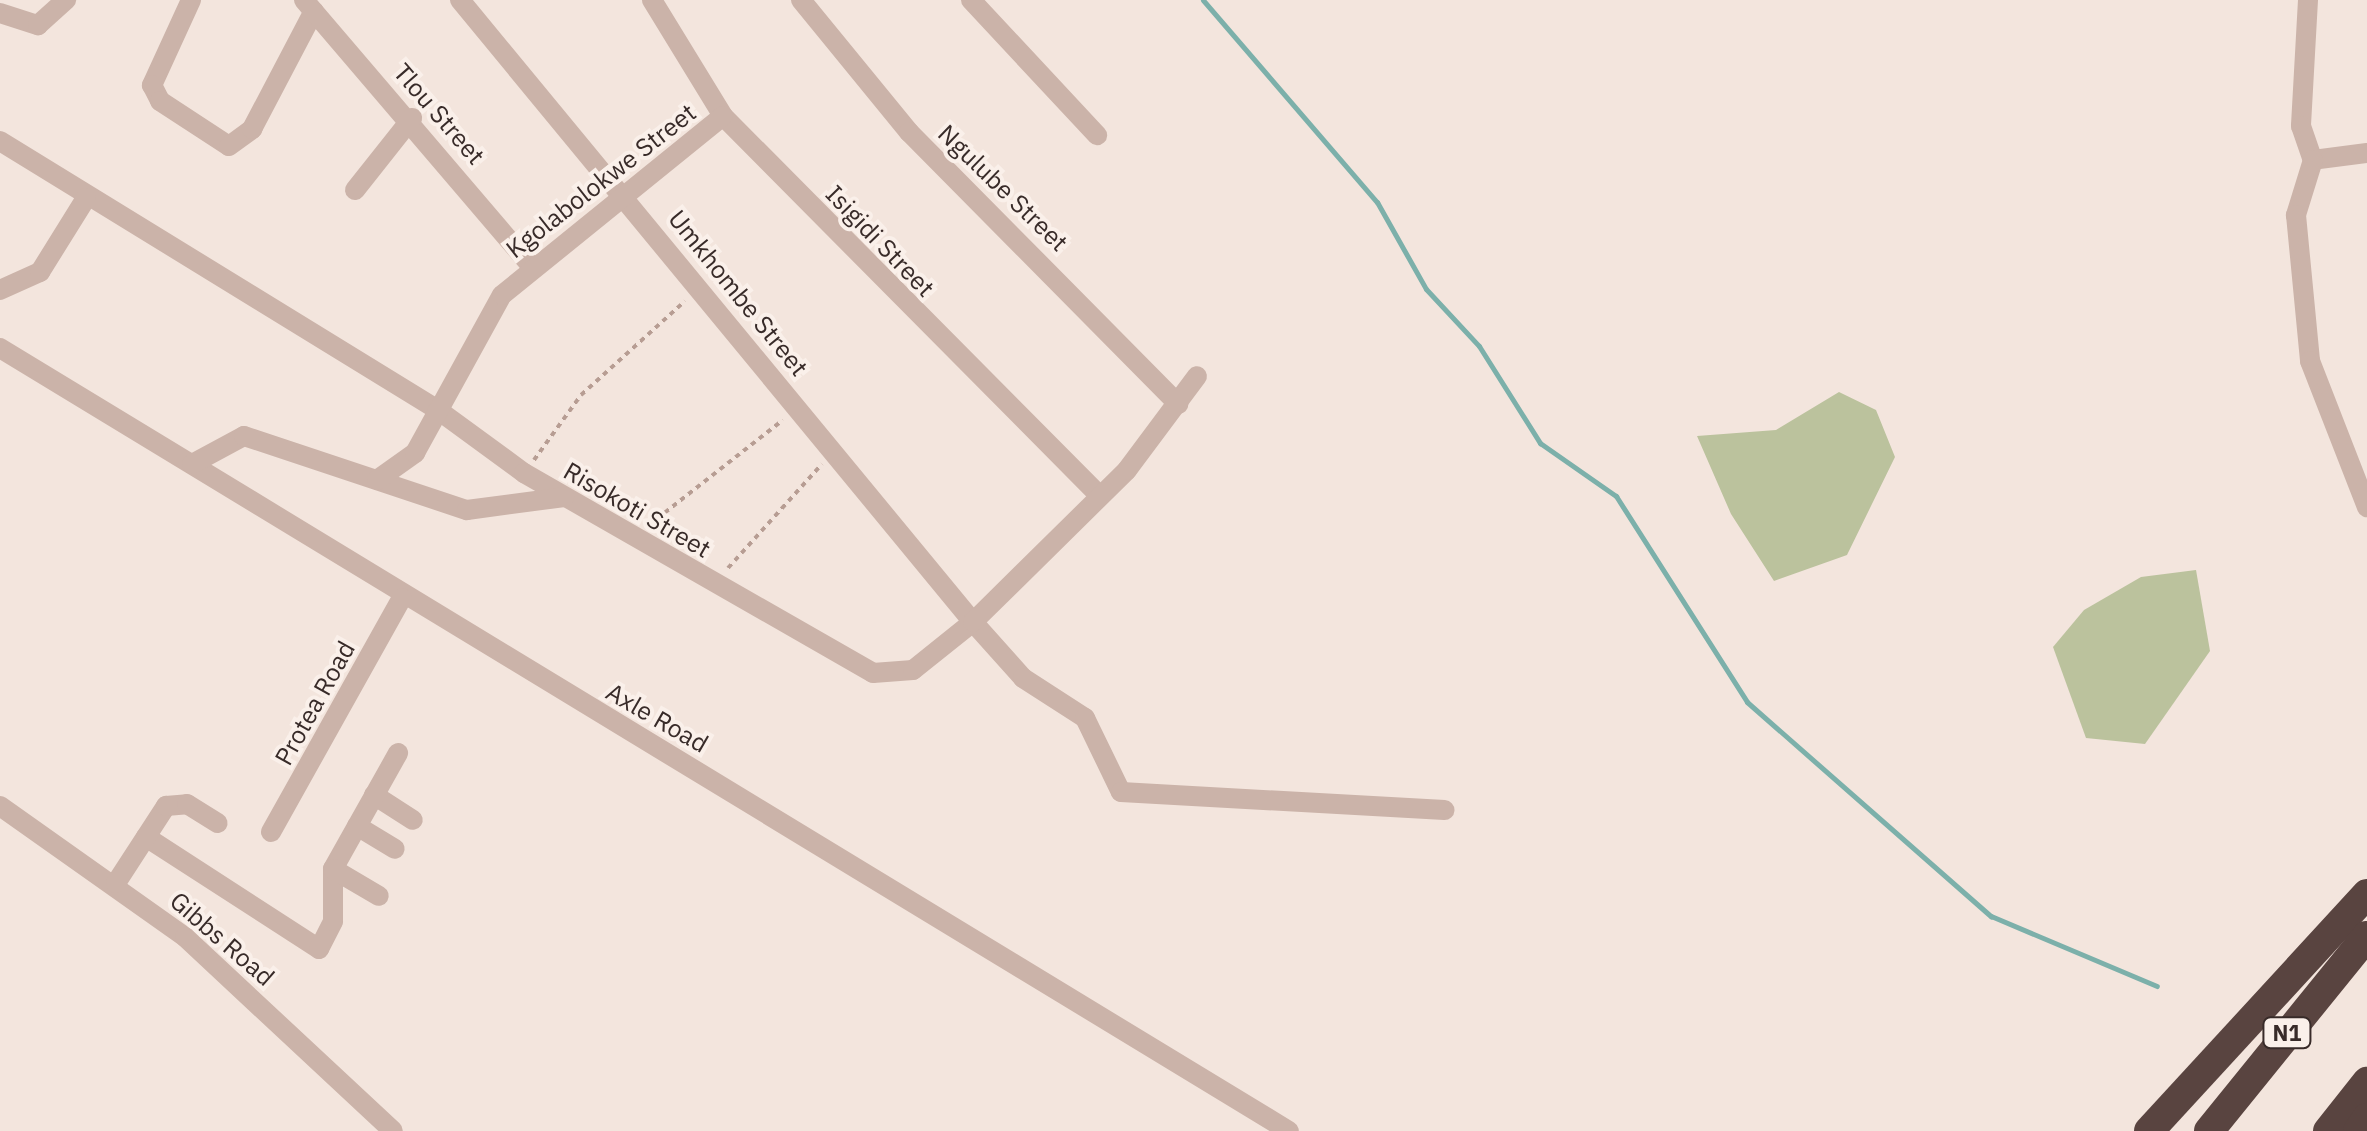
<!DOCTYPE html>
<style>
body{margin:0}
#map{position:relative;width:2367px;height:1131px;overflow:hidden;background:#f3e5dd;font-family:"IBM Plex Sans",sans-serif}
div>[style]{position:absolute}
[style*='--x']{left:calc(var(--x)*1px);top:calc(var(--y)*1px);width:calc(var(--w)*1px);rotate:calc(var(--a)*1deg)}
.green>*{inset:0;background:#bbc29d}
.stream>*{height:5px;margin:-2.5px;padding:0 2.5px;transform-origin:2.5px;border-radius:2.5px;background:#7cb0aa}
.path>*{height:4px;margin-top:-2px;transform-origin:0;background:repeating-linear-gradient(90deg,#b79d93 0 5px,transparent 0 10px)}
.minor>*{height:20px;margin:-10px;padding:0 10px;transform-origin:10px;border-radius:10px;background:#cbb3a9}
.highway>*{height:30px;margin:-15px;padding:0 15px;transform-origin:15px;border-radius:15px;background:#594440}
span{translate:-50% -50%;white-space:nowrap;text-align:center;line-height:1.15;-webkit-text-stroke:8px #faf0ea;paint-order:stroke}
.shield-label span{padding:2px 8px;background:#faf0ea;border:2px solid;border-radius:8px;-webkit-text-stroke-width:0}
.shield-label{font-size:22px;color:#382b29;font-weight:700}
.street-label{font-size:25px;color:#382b29}
</style>
<div id="map">
<div class="green">
<i style="clip-path:polygon(1839px 392px,1876px 410px,1895px 457px,1847px 555px,1774px 581px,1731px 514px,1697px 436px,1776px 430px)"></i>
<i style="clip-path:polygon(2196px 570px,2210px 651px,2145px 744px,2086px 738px,2053px 647px,2084px 610px,2141px 577px)"></i>
</div>
<div class="stream">
<i style="--x:1203;--y:0;--w:267;--a:49.3"></i>
<i style="--x:1377;--y:202;--w:100;--a:60.6"></i>
<i style="--x:1426;--y:289;--w:78;--a:47.1"></i>
<i style="--x:1479;--y:346;--w:115;--a:57.8"></i>
<i style="--x:1540;--y:443;--w:93;--a:34.9"></i>
<i style="--x:1616;--y:496;--w:244;--a:57.5"></i>
<i style="--x:1747;--y:702;--w:325;--a:41.3"></i>
<i style="--x:1991;--y:916;--w:180;--a:22.9"></i>
</div>
<div class="path">
<i style="--x:534;--y:460;--w:80;--a:-54.1"></i>
<i style="--x:581;--y:395;--w:140;--a:-42.1"></i>
<i style="--x:649;--y:525;--w:170;--a:-38.1"></i>
<i style="--x:728;--y:568;--w:140;--a:-47.9"></i>
</div>
<div class="minor">
<i style="--x:191;--y:0;--w:94;--a:114.6"></i>
<i style="--x:152;--y:85;--w:18;--a:63"></i>
<i style="--x:160;--y:101;--w:82;--a:33.1"></i>
<i style="--x:229;--y:146;--w:29;--a:-36"></i>
<i style="--x:252;--y:129;--w:133;--a:-62.3"></i>
<i style="--x:304;--y:0;--w:348;--a:49.5"></i>
<i style="--x:460;--y:0;--w:806;--a:50.49"></i>
<i style="--x:973;--y:622;--w:75;--a:48.2"></i>
<i style="--x:1023;--y:678;--w:74;--a:32.8"></i>
<i style="--x:1085;--y:718;--w:82;--a:64.1"></i>
<i style="--x:1121;--y:792;--w:324;--a:3.2"></i>
<i style="--x:652;--y:0;--w:136;--a:58.5"></i>
<i style="--x:723;--y:116;--w:534;--a:45.23"></i>
<i style="--x:801;--y:0;--w:171;--a:50.7"></i>
<i style="--x:909;--y:132;--w:383;--a:45.3"></i>
<i style="--x:971;--y:0;--w:185;--a:47"></i>
<i style="--x:2308;--y:0;--w:126;--a:93.2"></i>
<i style="--x:2301;--y:126;--w:36;--a:71"></i>
<i style="--x:0;--y:13;--w:40;--a:18"></i>
<i style="--x:38;--y:25;--w:38;--a:-42"></i>
<i style="--x:0;--y:141;--w:514;--a:31.56"></i>
<i style="--x:438;--y:410;--w:107;--a:36.2"></i>
<i style="--x:524;--y:473;--w:402;--a:29.8"></i>
<i style="--x:873;--y:673;--w:40;--a:-4.3"></i>
<i style="--x:913;--y:670;--w:77;--a:-38.7"></i>
<i style="--x:973;--y:622;--w:216;--a:-44.6"></i>
<i style="--x:1127;--y:470;--w:117;--a:-53.3"></i>
<i style="--x:2367;--y:153;--w:54;--a:172.6"></i>
<i style="--x:2313;--y:160;--w:58;--a:107.2"></i>
<i style="--x:2296;--y:215;--w:147;--a:84.5"></i>
<i style="--x:2310;--y:361;--w:157;--a:68.7"></i>
<i style="--x:355;--y:190;--w:92;--a:-51.6"></i>
<i style="--x:0;--y:290;--w:44;--a:-24.2"></i>
<i style="--x:40;--y:272;--w:87;--a:-58.1"></i>
<i style="--x:0;--y:348;--w:1508;--a:31.28"></i>
<i style="--x:192;--y:464;--w:59;--a:-28.3"></i>
<i style="--x:244;--y:436;--w:235;--a:18.4"></i>
<i style="--x:467;--y:510;--w:98;--a:-7.6"></i>
<i style="--x:377;--y:480;--w:47;--a:-35.4"></i>
<i style="--x:415;--y:453;--w:180;--a:-61.2"></i>
<i style="--x:502;--y:295;--w:284;--a:-39"></i>
<i style="--x:374;--y:795;--w:46;--a:32.7"></i>
<i style="--x:0;--y:806;--w:227;--a:35.3"></i>
<i style="--x:185;--y:937;--w:284;--a:43"></i>
<i style="--x:357;--y:826;--w:44;--a:31.2"></i>
<i style="--x:271;--y:832;--w:268;--a:-60.8"></i>
<i style="--x:146;--y:837;--w:206;--a:32.9"></i>
<i style="--x:319;--y:949;--w:31;--a:-63"></i>
<i style="--x:333;--y:921;--w:52;--a:-90"></i>
<i style="--x:333;--y:869;--w:133;--a:-60.7"></i>
<i style="--x:333;--y:869;--w:53;--a:30.4"></i>
<i style="--x:116;--y:883;--w:92;--a:-57"></i>
<i style="--x:166;--y:806;--w:21;--a:-5"></i>
<i style="--x:187;--y:804;--w:36;--a:32"></i>
</div>
<div class="highway">
<i style="--x:2149;--y:1131;--w:322;--a:-47.4"></i>
<i style="--x:2209;--y:1131;--w:251;--a:-51"></i>
<i style="--x:2328;--y:1131;--w:63;--a:-51.5"></i>
<i style="--x:2358;--y:1131;--w:16;--a:-55"></i>
</div>
<div class="shield-label">
<span style="left:2287px;top:1033px">N1</span>
</div>
<div class="street-label">
<span style="left:439px;top:114px;rotate:49deg">Tlou Street</span>
<span style="left:601px;top:181px;rotate:-38deg">Kgolabolokwe Street</span>
<span style="left:1003px;top:188px;rotate:44deg">Ngulube Street</span>
<span style="left:880px;top:241px;rotate:46deg">Isigidi Street</span>
<span style="left:738px;top:293px;rotate:51deg">Umkhombe Street</span>
<span style="left:637px;top:510px;rotate:30deg">Risokoti Street</span>
<span style="left:315px;top:703px;rotate:-61deg">Protea Road</span>
<span style="left:657px;top:718px;rotate:30deg">Axle Road</span>
<span style="left:222px;top:939px;rotate:41deg">Gibbs Road</span>
</div>
</div>
